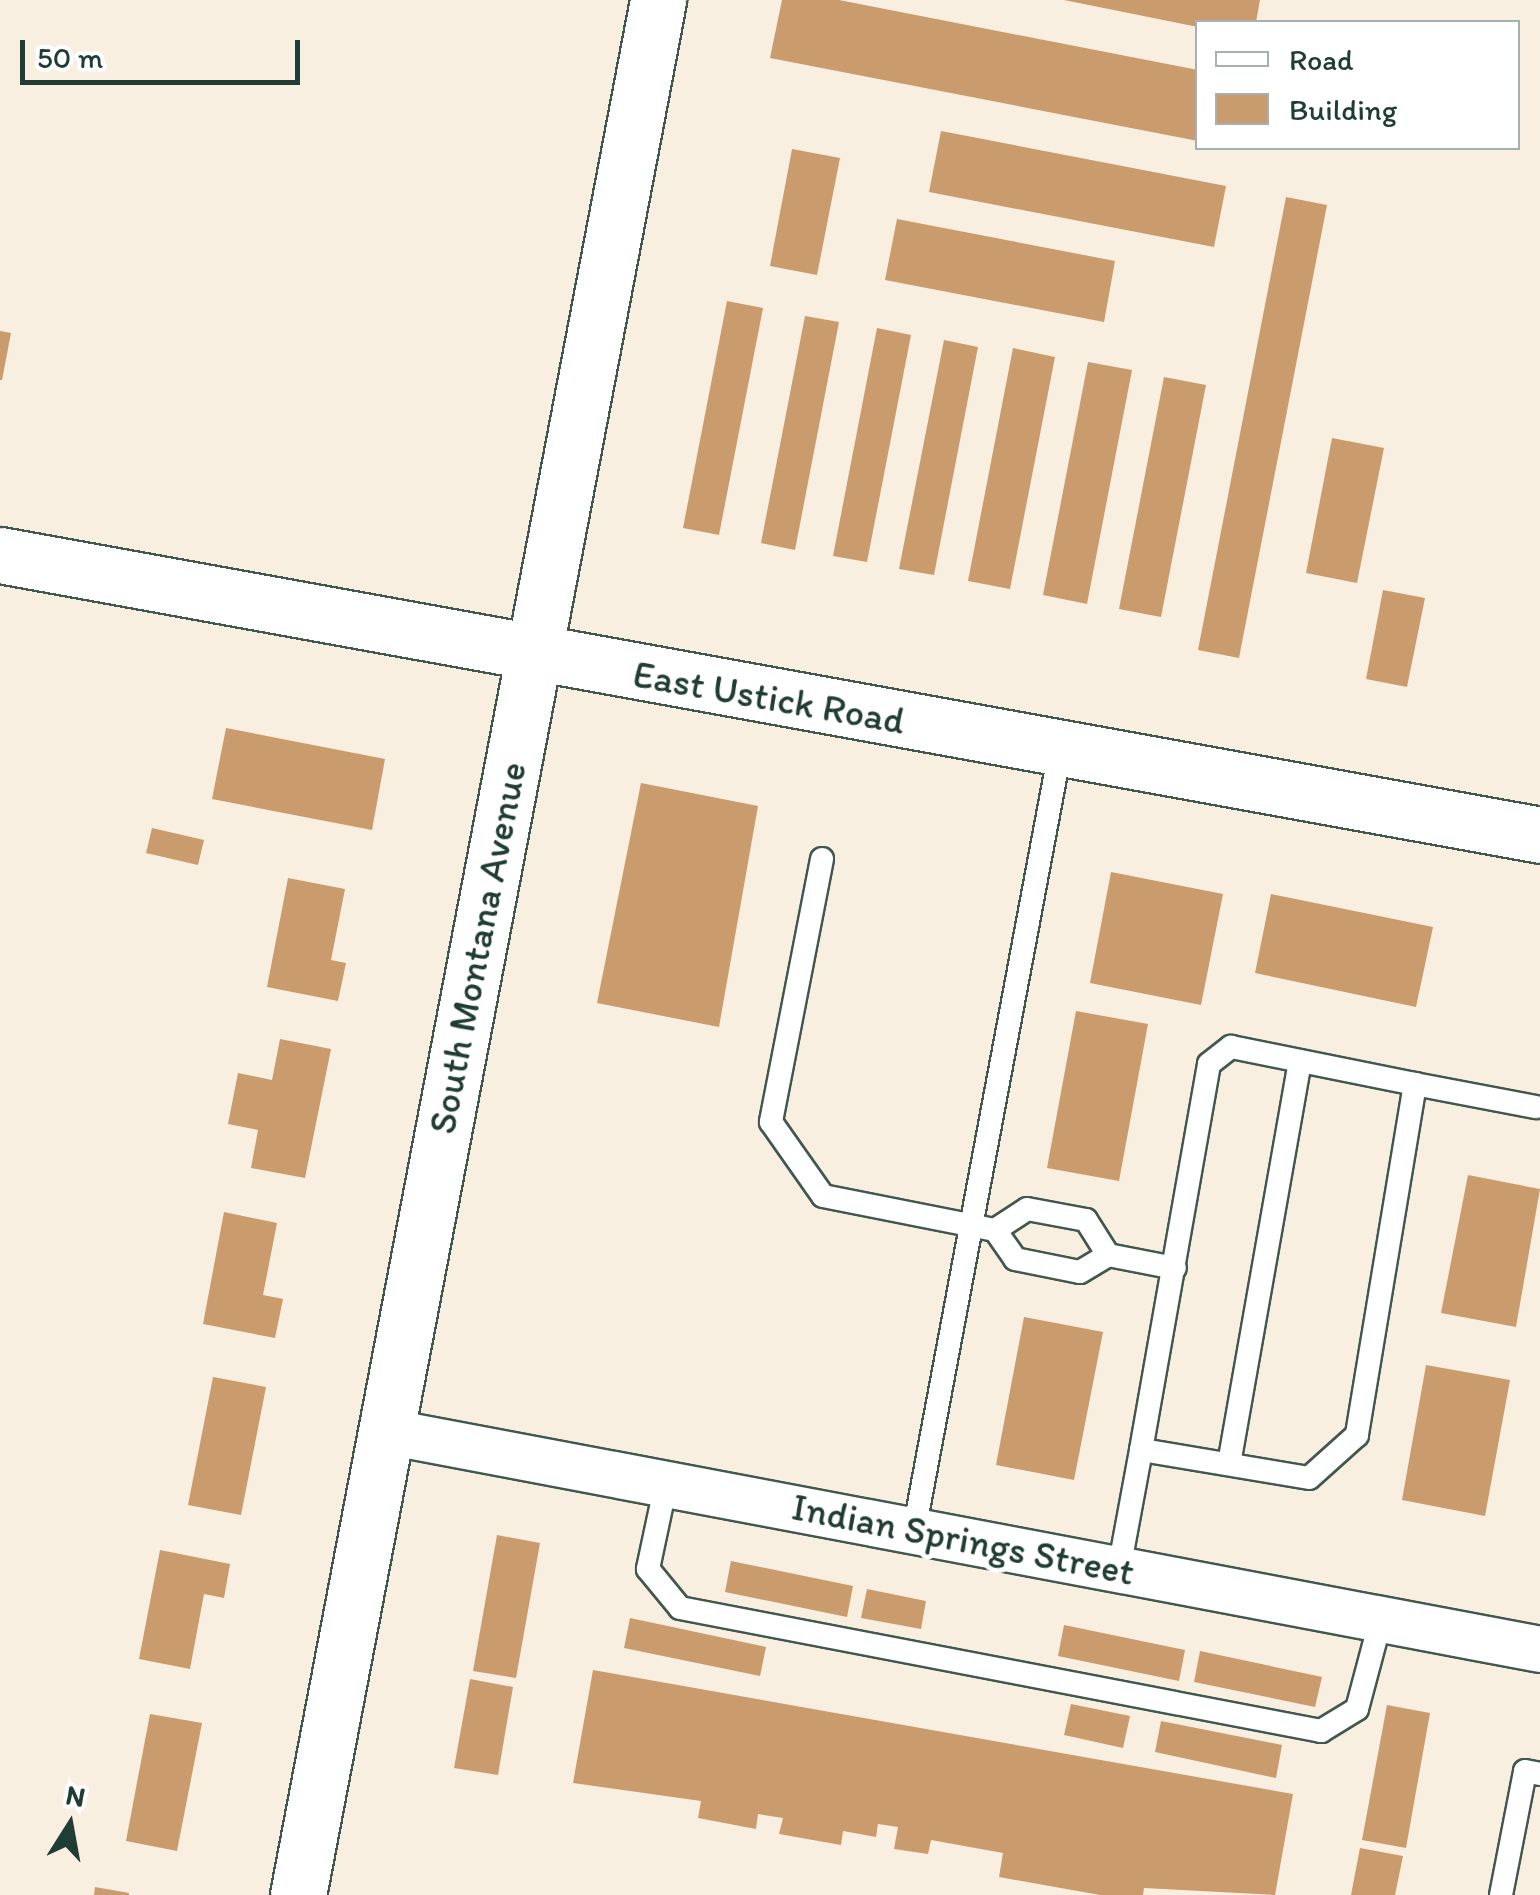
<!DOCTYPE html>
<style>
body{margin:0}
#map{position:relative;width:1540px;height:1895px;overflow:hidden;background:#f9efe1;font-family:Itim,sans-serif}
div>[style]{position:absolute}
[style*='--x']{left:calc(var(--x)*1px);top:calc(var(--y)*1px);width:calc(var(--w)*1px);rotate:calc(var(--a)*1deg)}
.building>*{inset:0;background:#ca9b6d}
.roads{filter:drop-shadow(2px 0 #40584e) drop-shadow(-2px 0 #40584e) drop-shadow(0 2px #40584e) drop-shadow(0 -2px #40584e)}
.service>*{height:22px;margin:-11px;padding:0 11px;transform-origin:11px;border-radius:11px;background:#fff}
.minor>*{height:45px;margin:-22.5px;padding:0 22.5px;transform-origin:22.5px;border-radius:22.5px;background:#fff}
.tertiary>*{height:55px;margin:-27.5px;padding:0 27.5px;transform-origin:27.5px;border-radius:27.5px;background:#fff}
.secondary>*{height:55px;margin:-27.5px;padding:0 27.5px;transform-origin:27.5px;border-radius:27.5px;background:#fff}
span{translate:-50% -50%;white-space:nowrap;text-align:center;line-height:1.15;-webkit-text-stroke:10px #fff;paint-order:stroke}
.street-label{font-size:38px;color:#1f3d34}
.legend{position:absolute;left:1195px;top:20px;width:325px;height:130px;box-sizing:border-box;background:#fff;border:2px solid #a5b1ae;margin:0;padding:12px 18px;list-style:none;font-size:30px;color:#1f3d34}
.legend li{display:flex;align-items:center;gap:20px;height:50px}
.legend b{width:50px;border:2px solid #a5b1ae}
.north{position:absolute;left:20px;top:1775px;width:100px;height:100px;-webkit-text-stroke:8px #fff;paint-order:stroke;rotate:11deg;font-size:28px;font-weight:700;line-height:40px;text-align:center;color:#1f3d34}
.north::after{content:'';display:block;margin:auto;width:35px;height:45px;background:#1f3d34;clip-path:polygon(50% 0,100% 100%,50% 72%,0 100%)}
.scale{position:absolute;left:20px;top:40px;width:280px;height:45px;box-sizing:border-box;border:5px solid #1f3d34;border-top:0;padding-left:12px;font-size:30px;line-height:35px;white-space:nowrap;color:#1f3d34;-webkit-text-stroke:8px #fff;paint-order:stroke}
</style>
<div id="map">
<div class="building">
<i style="clip-path:polygon(782px 0,839px 0,1198px 70px,1198px 141px,770px 58px)"></i>
<i style="clip-path:polygon(1064px 0,1260px 0,1256px 22px,1198px 27px)"></i>
<i style="clip-path:polygon(941px 131px,1226px 186px,1214px 247px,929px 192px)"></i>
<i style="clip-path:polygon(792px 149px,840px 158px,817px 275px,770px 266px)"></i>
<i style="clip-path:polygon(1286px 197px,1327px 205px,1239px 658px,1198px 650px)"></i>
<i style="clip-path:polygon(897px 219px,1115px 261px,1104px 322px,885px 280px)"></i>
<i style="clip-path:polygon(727px 301px,763px 308px,719px 535px,683px 528px)"></i>
<i style="clip-path:polygon(805px 316px,839px 322px,795px 550px,761px 543px)"></i>
<i style="clip-path:polygon(877px 328px,911px 335px,867px 562px,833px 556px)"></i>
<i style="clip-path:polygon(0 331px,11px 333px,2px 380px,0 380px)"></i>
<i style="clip-path:polygon(944px 340px,978px 347px,934px 575px,899px 569px)"></i>
<i style="clip-path:polygon(1013px 348px,1055px 357px,1010px 589px,968px 581px)"></i>
<i style="clip-path:polygon(1088px 362px,1132px 370px,1087px 604px,1043px 595px)"></i>
<i style="clip-path:polygon(1164px 377px,1206px 385px,1161px 617px,1119px 609px)"></i>
<i style="clip-path:polygon(1332px 438px,1384px 448px,1357px 583px,1306px 573px)"></i>
<i style="clip-path:polygon(1383px 590px,1425px 598px,1407px 687px,1366px 679px)"></i>
<i style="clip-path:polygon(226px 728px,385px 759px,372px 830px,212px 799px)"></i>
<i style="clip-path:polygon(641px 783px,758px 806px,719px 1027px,597px 1003px)"></i>
<i style="clip-path:polygon(152px 828px,204px 840px,198px 865px,146px 853px)"></i>
<i style="clip-path:polygon(1111px 872px,1223px 894px,1201px 1005px,1090px 983px)"></i>
<i style="clip-path:polygon(288px 878px,345px 889px,331px 960px,346px 963px,338px 1001px,267px 987px)"></i>
<i style="clip-path:polygon(1271px 894px,1433px 927px,1416px 1007px,1255px 973px)"></i>
<i style="clip-path:polygon(1076px 1011px,1148px 1024px,1119px 1181px,1047px 1168px)"></i>
<i style="clip-path:polygon(280px 1039px,331px 1049px,305px 1178px,251px 1168px,258px 1130px,228px 1124px,238px 1073px,272px 1080px)"></i>
<i style="clip-path:polygon(1468px 1175px,1540px 1189px,1516px 1327px,1441px 1313px)"></i>
<i style="clip-path:polygon(224px 1212px,277px 1223px,263px 1295px,283px 1299px,275px 1338px,203px 1324px)"></i>
<i style="clip-path:polygon(1024px 1317px,1103px 1332px,1074px 1480px,996px 1465px)"></i>
<i style="clip-path:polygon(1426px 1365px,1510px 1380px,1485px 1516px,1402px 1500px)"></i>
<i style="clip-path:polygon(213px 1377px,266px 1387px,241px 1515px,188px 1505px)"></i>
<i style="clip-path:polygon(497px 1535px,540px 1543px,516px 1678px,473px 1671px)"></i>
<i style="clip-path:polygon(160px 1550px,230px 1564px,224px 1598px,204px 1594px,190px 1669px,139px 1659px)"></i>
<i style="clip-path:polygon(731px 1561px,853px 1586px,847px 1617px,725px 1592px)"></i>
<i style="clip-path:polygon(867px 1589px,926px 1601px,921px 1629px,861px 1618px)"></i>
<i style="clip-path:polygon(630px 1618px,766px 1647px,760px 1676px,624px 1648px)"></i>
<i style="clip-path:polygon(1064px 1625px,1185px 1650px,1179px 1681px,1058px 1656px)"></i>
<i style="clip-path:polygon(1200px 1651px,1322px 1677px,1315px 1707px,1194px 1682px)"></i>
<i style="clip-path:polygon(593px 1670px,1293px 1794px,1275px 1895px,1144px 1888px,1143px 1895px,1100px 1895px,999px 1877px,1003px 1853px,931px 1840px,928px 1854px,894px 1849px,898px 1827px,878px 1824px,876px 1837px,843px 1831px,841px 1845px,779px 1834px,783px 1818px,758px 1814px,756px 1829px,698px 1818px,701px 1801px,573px 1783px)"></i>
<i style="clip-path:polygon(470px 1679px,513px 1687px,498px 1775px,454px 1768px)"></i>
<i style="clip-path:polygon(1071px 1704px,1130px 1716px,1123px 1748px,1064px 1735px)"></i>
<i style="clip-path:polygon(1387px 1705px,1430px 1713px,1406px 1848px,1362px 1840px)"></i>
<i style="clip-path:polygon(150px 1714px,202px 1723px,177px 1851px,126px 1841px)"></i>
<i style="clip-path:polygon(1161px 1721px,1282px 1745px,1276px 1778px,1155px 1752px)"></i>
<i style="clip-path:polygon(1360px 1848px,1403px 1856px,1395px 1895px,1351px 1895px)"></i>
<i style="clip-path:polygon(95px 1887px,129px 1893px,129px 1895px,94px 1895px)"></i>
</div>
<div class="roads">
<div class="service">
<i style="--x:822;--y:859;--w:268;--a:101"></i>
<i style="--x:771;--y:1122;--w:90;--a:54.9"></i>
<i style="--x:823;--y:1196;--w:175;--a:11.2"></i>
<i style="--x:995;--y:1230;--w:35;--a:55"></i>
<i style="--x:1015;--y:1259;--w:66;--a:11.3"></i>
<i style="--x:1080;--y:1272;--w:33;--a:-31"></i>
<i style="--x:1108;--y:1255;--w:68;--a:11"></i>
<i style="--x:1231;--y:1047;--w:188;--a:11.4"></i>
<i style="--x:1415;--y:1084;--w:356;--a:99.4"></i>
<i style="--x:1357;--y:1435;--w:64;--a:138.1"></i>
<i style="--x:1309;--y:1478;--w:170;--a:-170.5"></i>
<i style="--x:1141;--y:1450;--w:392;--a:-80"></i>
<i style="--x:1209;--y:1064;--w:28;--a:-38"></i>
<i style="--x:1415;--y:1084;--w:123;--a:10.8"></i>
<i style="--x:995;--y:1230;--w:38;--a:-33"></i>
<i style="--x:1027;--y:1209;--w:60;--a:10.6"></i>
<i style="--x:1086;--y:1220;--w:41;--a:57.8"></i>
<i style="--x:1229;--y:1464;--w:409;--a:-80"></i>
<i style="--x:666;--y:1484;--w:87;--a:102"></i>
<i style="--x:648;--y:1569;--w:50;--a:50.6"></i>
<i style="--x:680;--y:1608;--w:653;--a:10.86"></i>
<i style="--x:1321;--y:1731;--w:42;--a:-31.4"></i>
<i style="--x:1357;--y:1709;--w:93;--a:-75.1"></i>
<i style="--x:914;--y:1531;--w:794;--a:-79.4"></i>
<i style="--x:1119;--y:1569;--w:121;--a:-79.5"></i>
<i style="--x:1501;--y:1895;--w:126;--a:-79"></i>
<i style="--x:1525;--y:1771;--w:15;--a:11"></i>
</div>
<div class="minor">
<i style="--x:386;--y:1431;--w:1174;--a:10.7"></i>
</div>
<div class="tertiary">
<i style="--x:298;--y:1895;--w:1929;--a:-79.24"></i>
</div>
<div class="secondary">
<i style="--x:0;--y:555;--w:1565;--a:10.3"></i>
</div>
</div>
<div class="street-label">
<span style="left:769px;top:698px;rotate:10deg">East Ustick Road</span>
<span style="left:478px;top:948px;rotate:-79deg">South Montana Avenue</span>
<span style="left:963px;top:1540px;rotate:11deg">Indian Springs Street</span>
</div>
<ul class="legend">
<li><b style="height:12px;background:#fff"></b>Road</li>
<li><b style="height:28px;background:#ca9b6d"></b>Building</li>
</ul>
<div class="north">N</div>
<div class="scale">50 m</div>
</div>
